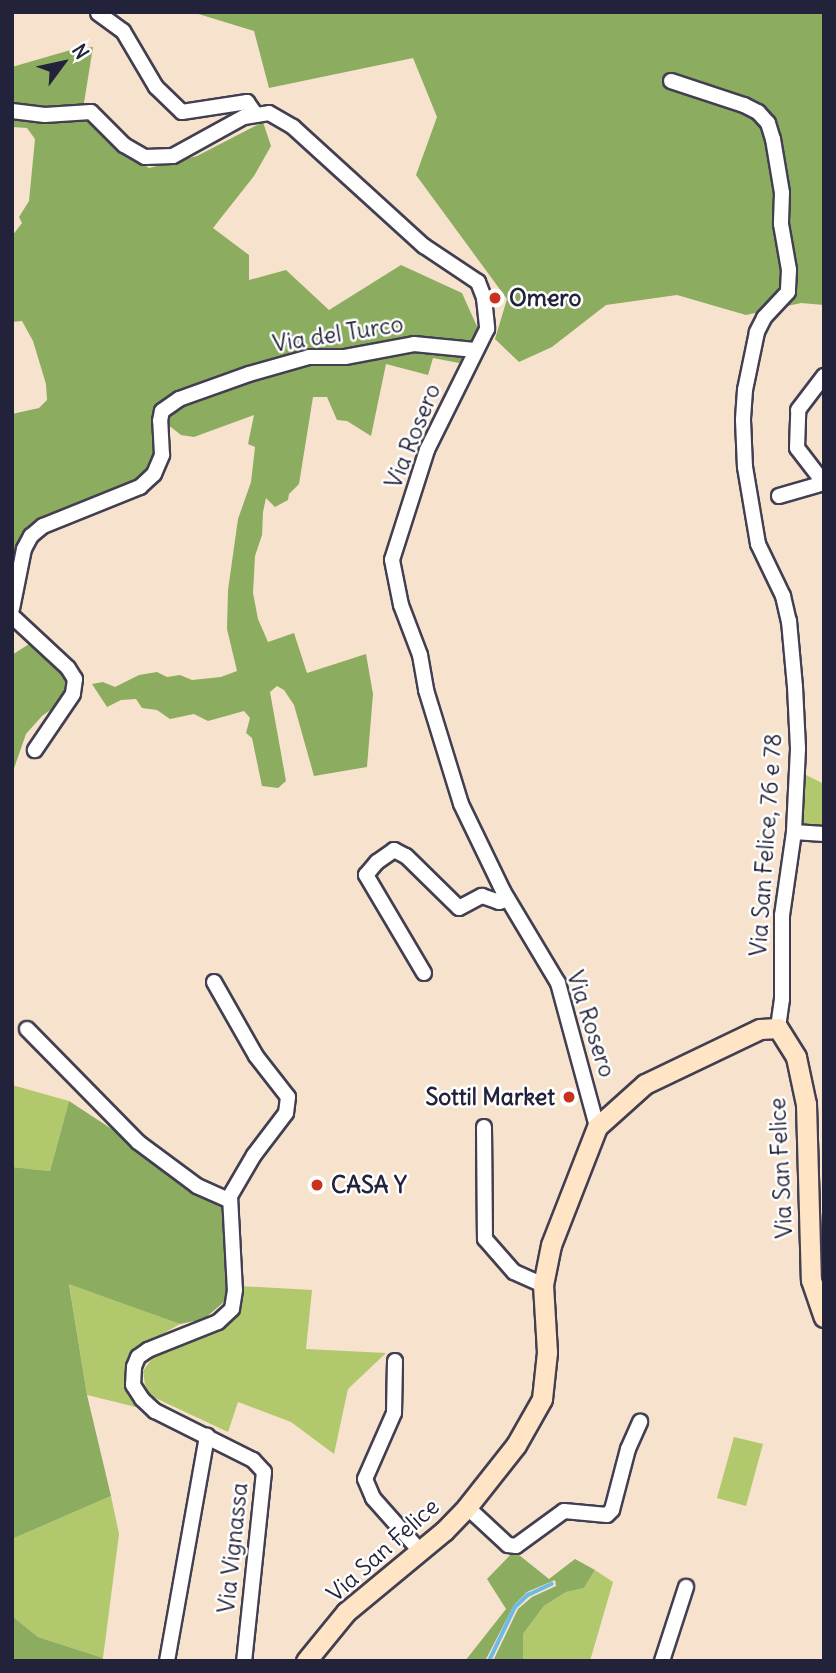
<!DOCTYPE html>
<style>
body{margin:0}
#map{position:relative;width:836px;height:1673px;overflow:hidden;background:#f7e3cd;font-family:Delius,sans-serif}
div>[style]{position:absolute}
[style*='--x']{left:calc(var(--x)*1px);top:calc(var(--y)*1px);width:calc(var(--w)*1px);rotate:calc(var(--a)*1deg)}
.green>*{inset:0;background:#b1c86d}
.forest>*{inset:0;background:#8cac60}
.stream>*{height:3.5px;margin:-1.75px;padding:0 1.75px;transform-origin:1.75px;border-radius:1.75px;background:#6ebae7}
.roads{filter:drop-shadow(2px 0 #423f51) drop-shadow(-2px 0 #423f51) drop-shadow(0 2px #423f51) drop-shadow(0 -2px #423f51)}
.street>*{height:14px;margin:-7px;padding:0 7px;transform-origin:7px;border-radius:7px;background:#fff}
.secondary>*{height:19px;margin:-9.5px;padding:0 9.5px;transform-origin:9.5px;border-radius:9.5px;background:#ffe4c6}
.dots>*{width:19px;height:19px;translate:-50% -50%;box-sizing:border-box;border:4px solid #fff;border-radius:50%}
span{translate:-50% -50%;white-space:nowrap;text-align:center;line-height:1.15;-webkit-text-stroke:5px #fff;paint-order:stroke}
.poi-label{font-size:23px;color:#22223b;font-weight:700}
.left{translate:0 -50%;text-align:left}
.right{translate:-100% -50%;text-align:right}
.street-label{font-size:23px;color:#22223b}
.frame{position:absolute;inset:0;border:14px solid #22223b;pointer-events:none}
.north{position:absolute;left:28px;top:28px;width:70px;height:70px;-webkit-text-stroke:5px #fff;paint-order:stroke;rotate:57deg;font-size:19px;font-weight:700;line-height:28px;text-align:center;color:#22223b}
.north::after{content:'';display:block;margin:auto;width:24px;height:32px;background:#22223b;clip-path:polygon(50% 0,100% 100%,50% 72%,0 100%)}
</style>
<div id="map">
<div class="green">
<i style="clip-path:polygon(802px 773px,824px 784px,824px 825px,801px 825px)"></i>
<i style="clip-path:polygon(12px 1085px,69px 1101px,50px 1171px,12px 1167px)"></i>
<i style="clip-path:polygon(69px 1283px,180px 1324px,136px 1349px,126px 1370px,128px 1389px,140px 1408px,87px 1395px)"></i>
<i style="clip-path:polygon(239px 1286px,312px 1290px,306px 1349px,386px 1353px,348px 1389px,334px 1454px,291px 1422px,238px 1402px,228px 1432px,151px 1396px,145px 1385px,143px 1371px,151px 1360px,170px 1347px,220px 1327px)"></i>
<i style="clip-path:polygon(734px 1437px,763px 1444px,746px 1506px,717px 1498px)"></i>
<i style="clip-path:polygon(111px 1496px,119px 1534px,103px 1658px,38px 1637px,12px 1616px,12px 1539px)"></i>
<i style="clip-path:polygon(595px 1570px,613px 1582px,590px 1661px,523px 1661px,523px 1634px,544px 1606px,566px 1592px,584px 1588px)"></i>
</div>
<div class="forest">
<i style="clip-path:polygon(192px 12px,824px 12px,824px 305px,801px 303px,746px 315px,677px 295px,606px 305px,552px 347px,519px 362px,495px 339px,507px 299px,416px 175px,437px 117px,413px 58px,269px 88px,254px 31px)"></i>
<i style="clip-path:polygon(93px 47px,83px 109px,46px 111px,12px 107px,12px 67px,74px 49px)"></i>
<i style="clip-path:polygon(12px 121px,93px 122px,111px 135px,121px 150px,149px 168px,197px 156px,263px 122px,271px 146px,254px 176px,213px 228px,249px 255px,249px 280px,286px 270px,329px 310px,401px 265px,462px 293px,479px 331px,459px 363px,433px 358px,428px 375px,386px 364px,371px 436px,347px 421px,337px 420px,327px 397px,313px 397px,299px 484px,289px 494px,288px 500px,275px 507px,266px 498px,263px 512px,262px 535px,255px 556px,253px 593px,258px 619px,268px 642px,294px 633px,307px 673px,366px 654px,373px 694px,367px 767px,314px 776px,294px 705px,284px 690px,277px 686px,270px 692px,286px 781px,278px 788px,262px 786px,252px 738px,246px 733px,250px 718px,244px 711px,208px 721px,194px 714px,170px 719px,157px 710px,142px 708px,136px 699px,121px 700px,107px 707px,92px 684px,103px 682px,115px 687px,139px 675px,157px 672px,167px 677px,180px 675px,192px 680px,221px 677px,237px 671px,227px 629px,228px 590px,238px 519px,251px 482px,255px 447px,248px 444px,254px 415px,194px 437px,181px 435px,167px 424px,164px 416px,182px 402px,227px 385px,310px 361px,350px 361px,350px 353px,314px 351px,281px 358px,202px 382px,173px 397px,155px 410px,155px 460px,144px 478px,31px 528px,19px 543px,12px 595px,12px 414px,39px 408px,47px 400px,46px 384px,33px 341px,22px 321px,12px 322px,12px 236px,22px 223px,19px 217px,29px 201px,35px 139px,27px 128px,12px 127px)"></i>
<i style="clip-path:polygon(29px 644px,52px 658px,67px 673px,70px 687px,56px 706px,42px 716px,26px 734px,12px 774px,12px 655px)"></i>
<i style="clip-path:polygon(69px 1101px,226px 1204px,228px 1286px,225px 1301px,204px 1319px,180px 1324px,69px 1284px,87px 1395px,111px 1496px,12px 1539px,12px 1167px,50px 1171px)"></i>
<i style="clip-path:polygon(514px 1551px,549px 1579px,575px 1559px,595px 1570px,584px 1588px,566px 1592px,544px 1606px,523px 1634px,523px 1661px,493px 1661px,518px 1609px,532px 1597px,556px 1586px,555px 1580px,527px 1592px,514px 1605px,485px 1661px,465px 1661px,506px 1609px,487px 1579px)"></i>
<i style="clip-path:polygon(12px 1616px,38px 1637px,103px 1658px,102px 1661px,12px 1661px)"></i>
</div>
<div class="stream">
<i style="--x:489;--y:1661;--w:60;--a:-64.3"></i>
<i style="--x:515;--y:1607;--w:18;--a:-43"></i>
<i style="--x:528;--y:1595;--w:26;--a:-25"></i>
</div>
<div class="roads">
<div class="street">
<i style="--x:98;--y:13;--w:31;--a:36"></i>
<i style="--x:123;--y:31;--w:65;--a:59.5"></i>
<i style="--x:156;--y:87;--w:36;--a:44"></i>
<i style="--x:182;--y:112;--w:66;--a:-8.7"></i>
<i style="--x:247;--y:102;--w:16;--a:55"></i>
<i style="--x:671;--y:81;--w:77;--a:18.2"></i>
<i style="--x:744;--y:105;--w:16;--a:27"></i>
<i style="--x:758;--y:112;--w:15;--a:48"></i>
<i style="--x:768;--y:123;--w:17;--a:73"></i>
<i style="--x:773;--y:139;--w:55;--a:80.5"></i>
<i style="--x:782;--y:193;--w:31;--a:92"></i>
<i style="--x:781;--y:224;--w:47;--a:80.1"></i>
<i style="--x:789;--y:270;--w:22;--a:93"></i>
<i style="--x:788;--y:292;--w:35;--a:133"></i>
<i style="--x:764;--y:318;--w:16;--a:117"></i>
<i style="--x:757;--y:332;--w:59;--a:101.7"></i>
<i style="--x:745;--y:390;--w:30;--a:94"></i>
<i style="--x:743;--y:420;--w:47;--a:87.6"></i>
<i style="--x:745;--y:467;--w:78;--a:80.4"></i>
<i style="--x:758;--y:544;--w:58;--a:64.3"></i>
<i style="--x:783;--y:596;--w:26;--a:77"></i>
<i style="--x:789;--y:621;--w:66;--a:84.8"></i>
<i style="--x:795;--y:687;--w:62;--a:87.2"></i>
<i style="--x:798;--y:749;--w:83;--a:92.8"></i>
<i style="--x:794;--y:832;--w:84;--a:98.2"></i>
<i style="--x:782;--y:915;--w:84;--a:90"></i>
<i style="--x:782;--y:999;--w:29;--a:98"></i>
<i style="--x:12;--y:111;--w:33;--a:7"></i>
<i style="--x:45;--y:115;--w:46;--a:-3.7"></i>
<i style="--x:91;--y:112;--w:47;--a:45"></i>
<i style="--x:124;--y:145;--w:24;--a:30"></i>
<i style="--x:145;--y:157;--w:28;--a:-2"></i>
<i style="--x:173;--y:156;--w:81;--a:-28.8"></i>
<i style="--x:244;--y:117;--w:25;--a:-9"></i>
<i style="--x:269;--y:113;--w:28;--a:30"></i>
<i style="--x:293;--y:127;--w:177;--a:42.3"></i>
<i style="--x:424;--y:246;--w:65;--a:33.7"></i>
<i style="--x:478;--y:282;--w:17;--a:69"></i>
<i style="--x:484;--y:298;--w:31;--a:84"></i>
<i style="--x:487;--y:329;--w:135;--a:116.4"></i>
<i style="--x:427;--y:450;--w:115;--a:107.7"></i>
<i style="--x:392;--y:560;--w:46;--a:78.7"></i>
<i style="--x:401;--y:605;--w:53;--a:69.2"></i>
<i style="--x:420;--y:655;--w:36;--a:80"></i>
<i style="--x:426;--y:690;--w:119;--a:72.9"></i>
<i style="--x:461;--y:804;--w:97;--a:64.2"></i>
<i style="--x:503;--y:891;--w:107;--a:59.1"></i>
<i style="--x:558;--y:983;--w:149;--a:74.8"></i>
<i style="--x:779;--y:496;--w:47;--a:-16.1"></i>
<i style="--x:824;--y:483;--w:44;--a:-127.6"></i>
<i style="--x:797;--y:448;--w:38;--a:-88"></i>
<i style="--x:798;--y:410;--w:43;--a:-52.6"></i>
<i style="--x:12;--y:609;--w:61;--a:-78.7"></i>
<i style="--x:24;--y:549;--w:15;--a:-62"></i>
<i style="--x:31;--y:536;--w:16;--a:-40"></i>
<i style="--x:43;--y:526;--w:105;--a:-21.9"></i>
<i style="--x:140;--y:487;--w:19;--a:-43"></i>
<i style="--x:154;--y:474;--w:21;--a:-67"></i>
<i style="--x:162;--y:455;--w:34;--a:-93"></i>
<i style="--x:160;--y:421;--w:10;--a:-79"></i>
<i style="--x:162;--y:411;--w:21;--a:-35"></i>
<i style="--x:179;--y:399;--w:74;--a:-19.7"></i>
<i style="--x:249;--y:374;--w:62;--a:-15.8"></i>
<i style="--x:309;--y:357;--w:36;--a:0"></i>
<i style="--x:345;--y:357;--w:70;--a:-10.7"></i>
<i style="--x:414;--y:344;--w:61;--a:5.6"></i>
<i style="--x:12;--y:616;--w:76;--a:42.9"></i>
<i style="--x:68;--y:668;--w:13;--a:58"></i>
<i style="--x:75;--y:679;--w:15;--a:98"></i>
<i style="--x:73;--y:694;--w:68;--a:124.2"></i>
<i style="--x:794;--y:832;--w:30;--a:4"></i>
<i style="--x:424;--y:973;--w:114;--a:-120.6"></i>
<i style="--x:366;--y:875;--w:17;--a:-50"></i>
<i style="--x:377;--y:862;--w:21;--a:-35"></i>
<i style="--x:394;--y:850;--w:13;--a:27"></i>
<i style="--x:406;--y:856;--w:74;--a:44.5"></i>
<i style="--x:459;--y:908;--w:26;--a:-28"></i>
<i style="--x:482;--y:896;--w:18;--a:19"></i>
<i style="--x:499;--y:902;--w:9;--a:-18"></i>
<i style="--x:214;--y:982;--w:85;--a:60.4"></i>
<i style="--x:256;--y:1056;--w:52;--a:52"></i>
<i style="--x:288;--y:1097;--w:16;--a:97"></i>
<i style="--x:286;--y:1113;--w:53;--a:127.3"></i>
<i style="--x:254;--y:1155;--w:48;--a:120.3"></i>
<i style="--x:230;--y:1196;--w:94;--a:87"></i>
<i style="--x:235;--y:1290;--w:19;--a:99"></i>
<i style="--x:232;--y:1309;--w:19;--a:137"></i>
<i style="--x:218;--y:1322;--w:75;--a:158.2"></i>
<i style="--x:148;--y:1350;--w:12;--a:145"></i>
<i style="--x:138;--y:1357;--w:11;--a:112"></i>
<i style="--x:134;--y:1367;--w:18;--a:93"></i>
<i style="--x:133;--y:1385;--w:17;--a:57"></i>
<i style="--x:142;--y:1399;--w:18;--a:43"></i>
<i style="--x:155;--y:1411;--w:110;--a:26.6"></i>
<i style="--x:253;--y:1460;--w:16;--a:47"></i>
<i style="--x:264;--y:1472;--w:190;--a:96"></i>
<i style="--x:27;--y:1029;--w:158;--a:45.5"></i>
<i style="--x:138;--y:1142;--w:74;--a:36.7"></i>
<i style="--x:197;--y:1186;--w:36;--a:24"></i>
<i style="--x:484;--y:1127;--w:112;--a:89.5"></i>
<i style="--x:485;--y:1239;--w:44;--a:48.7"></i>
<i style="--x:514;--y:1272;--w:32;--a:24"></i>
<i style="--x:395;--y:1361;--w:52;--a:91.1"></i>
<i style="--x:394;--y:1413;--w:72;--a:113.7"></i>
<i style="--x:365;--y:1479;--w:21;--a:67"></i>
<i style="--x:373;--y:1498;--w:71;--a:48.4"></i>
<i style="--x:467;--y:1507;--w:56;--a:42.8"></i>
<i style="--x:508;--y:1545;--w:8;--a:7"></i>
<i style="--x:516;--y:1546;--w:59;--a:-36.1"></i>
<i style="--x:564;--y:1511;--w:43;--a:5.3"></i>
<i style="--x:607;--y:1515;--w:7;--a:-45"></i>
<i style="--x:612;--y:1510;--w:63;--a:-75.3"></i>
<i style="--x:628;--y:1449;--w:30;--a:-66"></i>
<i style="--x:167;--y:1661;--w:229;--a:-79.9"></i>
<i style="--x:662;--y:1661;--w:78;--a:-72"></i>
</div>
<div class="secondary">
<i style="--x:306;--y:1661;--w:63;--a:-50.8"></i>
<i style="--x:346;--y:1612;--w:127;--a:-39.6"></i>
<i style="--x:444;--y:1531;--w:33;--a:-46"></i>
<i style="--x:467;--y:1507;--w:79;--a:-51.7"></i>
<i style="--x:516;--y:1445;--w:53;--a:-60.5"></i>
<i style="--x:542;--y:1399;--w:47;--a:-83.9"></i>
<i style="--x:547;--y:1352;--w:67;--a:-93.4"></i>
<i style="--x:543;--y:1285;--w:41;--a:-78.7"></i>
<i style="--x:551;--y:1245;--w:127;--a:-68.7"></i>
<i style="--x:597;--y:1127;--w:64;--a:-41.9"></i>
<i style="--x:645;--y:1084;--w:127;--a:-25.6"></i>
<i style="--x:760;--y:1029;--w:18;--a:-3"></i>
<i style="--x:778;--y:1028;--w:34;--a:58"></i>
<i style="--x:796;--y:1057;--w:48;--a:78"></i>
<i style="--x:806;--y:1104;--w:176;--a:88.4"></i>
<i style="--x:811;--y:1280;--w:39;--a:71"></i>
</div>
</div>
<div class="dots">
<i style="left:495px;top:298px;background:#c8321e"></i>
<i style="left:569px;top:1097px;background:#c8321e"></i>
<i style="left:317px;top:1185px;background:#c8321e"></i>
</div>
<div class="poi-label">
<span class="left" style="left:509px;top:298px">Omero</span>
<span class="right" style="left:555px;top:1097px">Sottil Market</span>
<span class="left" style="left:331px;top:1185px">CASA Y</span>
</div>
<div class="street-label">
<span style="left:338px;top:334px;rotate:-9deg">Via del Turco</span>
<span style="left:413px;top:436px;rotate:-68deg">Via Rosero</span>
<span style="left:766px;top:845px;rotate:-86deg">Via San Felice, 76 e 78</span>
<span style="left:591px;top:1024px;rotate:72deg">Via Rosero</span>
<span style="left:781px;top:1168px;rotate:-93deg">Via San Felice</span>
<span style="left:233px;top:1548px;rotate:-84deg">Via Vignassa</span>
<span style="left:383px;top:1550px;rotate:-42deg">Via San Felice</span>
</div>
<div class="frame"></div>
<div class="north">N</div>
</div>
